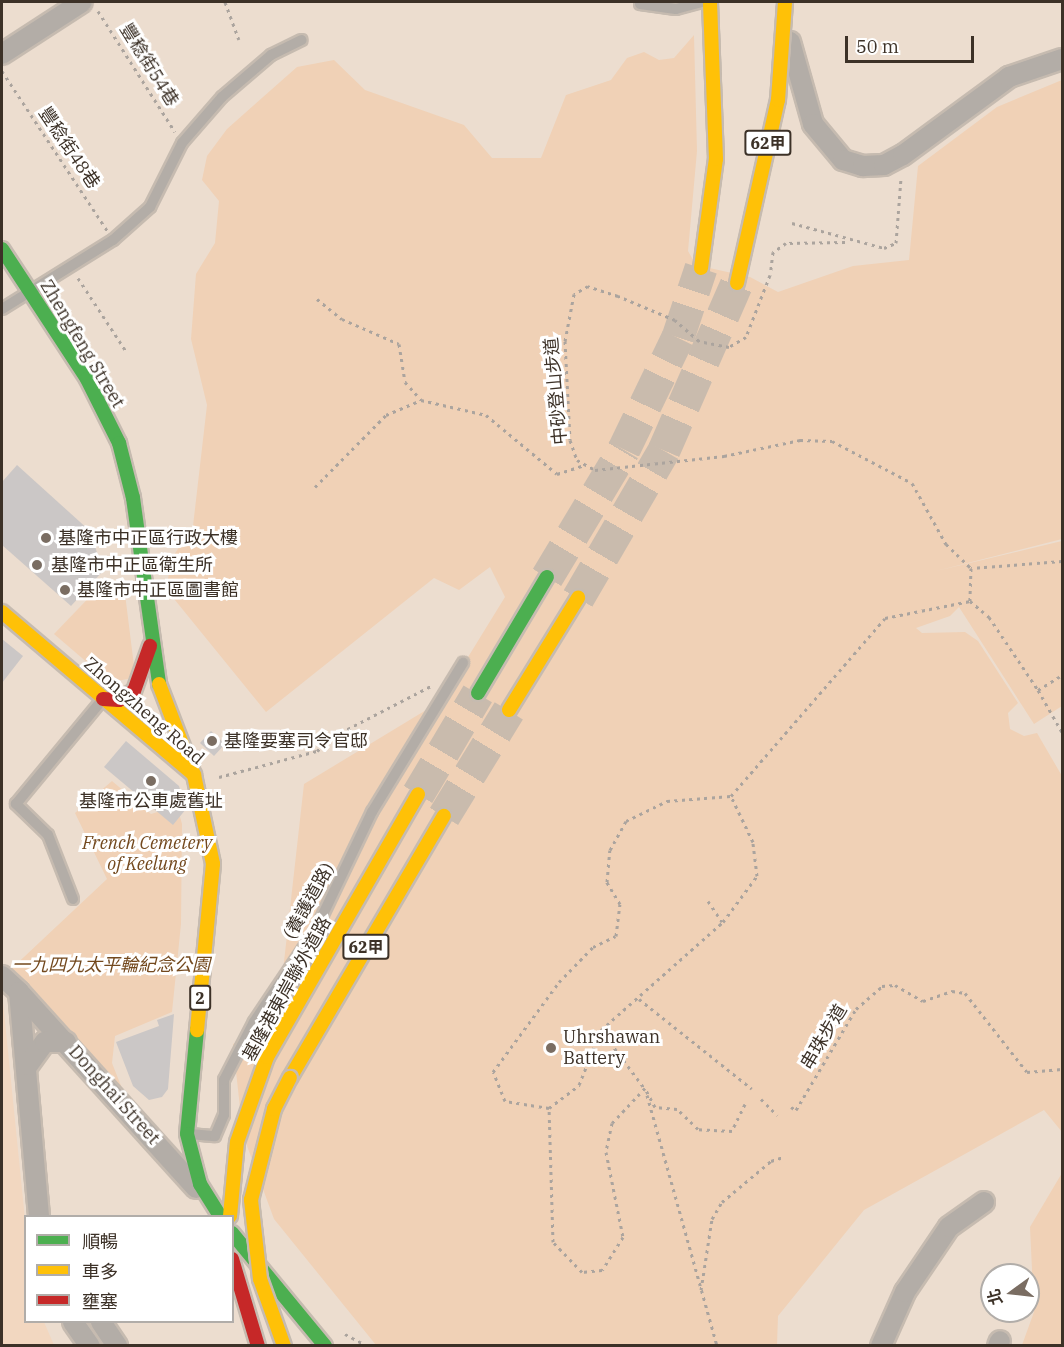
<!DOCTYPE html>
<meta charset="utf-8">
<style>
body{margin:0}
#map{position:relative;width:1064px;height:1347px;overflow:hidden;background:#ecddcf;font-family:"IBM Plex Serif","Noto Sans TC",serif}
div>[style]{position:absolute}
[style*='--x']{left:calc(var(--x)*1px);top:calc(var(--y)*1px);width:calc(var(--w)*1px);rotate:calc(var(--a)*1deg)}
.built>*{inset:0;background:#f2d7c0}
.green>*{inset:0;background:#f0d1b6}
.building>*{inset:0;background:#cbc7c6}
.highway-tunnel>*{height:33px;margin-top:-16.5px;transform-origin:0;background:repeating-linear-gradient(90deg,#c9bbad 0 33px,transparent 0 49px)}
.path>*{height:3px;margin-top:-1.5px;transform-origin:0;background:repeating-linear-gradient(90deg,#aba49e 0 3px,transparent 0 7.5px)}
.roads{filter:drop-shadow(2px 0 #c6bbb0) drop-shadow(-2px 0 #c6bbb0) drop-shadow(0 2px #c6bbb0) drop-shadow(0 -2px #c6bbb0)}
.lane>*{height:10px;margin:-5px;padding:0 5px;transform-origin:5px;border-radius:5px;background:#b3ada7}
.street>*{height:20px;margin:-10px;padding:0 10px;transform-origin:10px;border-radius:10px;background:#b3ada7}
.fast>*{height:14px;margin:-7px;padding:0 7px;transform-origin:7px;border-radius:7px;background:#4caf50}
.slow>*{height:14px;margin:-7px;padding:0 7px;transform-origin:7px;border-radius:7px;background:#ffc107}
.jam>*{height:14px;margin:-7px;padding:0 7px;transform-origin:7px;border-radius:7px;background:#c62828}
.bridges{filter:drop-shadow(2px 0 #c6bbb0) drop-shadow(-2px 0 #c6bbb0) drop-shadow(0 2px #c6bbb0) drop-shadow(0 -2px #c6bbb0)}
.slow-bridge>*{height:14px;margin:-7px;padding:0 7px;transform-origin:7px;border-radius:7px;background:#ffc107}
.dots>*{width:16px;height:16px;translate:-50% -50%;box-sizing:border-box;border:3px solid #fff;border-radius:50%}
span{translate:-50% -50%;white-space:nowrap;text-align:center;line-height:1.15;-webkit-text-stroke:6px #fff;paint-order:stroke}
.shield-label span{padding:2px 4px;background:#fff;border:2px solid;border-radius:4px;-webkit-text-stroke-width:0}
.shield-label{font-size:16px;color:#3c3127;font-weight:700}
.street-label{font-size:18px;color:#3c3127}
.poi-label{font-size:18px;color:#3c3127}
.left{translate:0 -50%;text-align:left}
.park-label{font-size:18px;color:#73491e;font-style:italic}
.frame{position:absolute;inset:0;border:3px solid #3c3127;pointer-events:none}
.legend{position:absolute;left:24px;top:1215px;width:210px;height:108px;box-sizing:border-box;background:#fff;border:2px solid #b1ada9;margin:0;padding:8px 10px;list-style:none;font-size:18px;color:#3c3127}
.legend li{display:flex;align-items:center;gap:12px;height:30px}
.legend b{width:30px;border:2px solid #b1ada9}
.north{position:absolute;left:980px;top:1263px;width:60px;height:60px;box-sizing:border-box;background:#fff;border:2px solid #b1ada9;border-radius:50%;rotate:255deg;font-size:16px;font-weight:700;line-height:24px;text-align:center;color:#3c3127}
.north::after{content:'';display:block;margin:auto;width:21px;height:27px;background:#7a6d62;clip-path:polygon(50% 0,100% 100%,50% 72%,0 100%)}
.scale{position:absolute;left:845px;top:36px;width:129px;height:27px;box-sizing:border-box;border:3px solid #3c3127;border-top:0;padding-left:8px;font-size:18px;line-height:21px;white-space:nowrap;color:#3c3127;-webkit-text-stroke:4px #fff;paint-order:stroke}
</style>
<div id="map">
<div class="built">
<i style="clip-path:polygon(2px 992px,25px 1219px,26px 1322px,44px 1322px,54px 1345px,2px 1345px)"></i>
</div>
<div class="green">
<i style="clip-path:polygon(694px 35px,697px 151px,688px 251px,696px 265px,750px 277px,778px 292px,853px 266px,909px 260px,918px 166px,997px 107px,1062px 80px,1062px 539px,936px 571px,1062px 541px,1062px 706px,1034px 724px,959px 607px,950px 616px,916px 628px,922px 633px,965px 632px,978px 641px,1018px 703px,1008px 713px,1010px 729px,1024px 736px,1037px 733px,1062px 776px,1062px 1132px,1044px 1110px,864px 1210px,778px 1316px,777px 1345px,376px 1345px,274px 1219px,243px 1135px,233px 1044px,277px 1024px,304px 784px,441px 701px,505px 597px,490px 567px,459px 590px,434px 578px,266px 712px,166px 589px,172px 558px,193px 526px,207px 405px,191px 339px,196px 274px,215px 243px,219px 201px,202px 180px,207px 156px,227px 129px,297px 67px,334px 60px,365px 90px,464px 125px,492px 158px,541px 158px,566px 95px,611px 80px,627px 58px,644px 52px,659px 60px,674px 58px)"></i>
<i style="clip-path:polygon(123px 578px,134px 666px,128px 679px,110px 682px,54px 634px,102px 584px)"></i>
<i style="clip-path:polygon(112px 781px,151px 814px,177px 806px,182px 824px,181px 924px,172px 1012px,115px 1036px,112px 1063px,125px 1096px,8px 972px,107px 879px,75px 813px)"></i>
<i style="clip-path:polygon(1062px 1173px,1062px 1345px,1022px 1345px,1034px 1312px,1030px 1227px)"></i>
</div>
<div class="building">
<i style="clip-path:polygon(17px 465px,90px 531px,103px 571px,71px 606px,2px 545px,2px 482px)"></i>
<i style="clip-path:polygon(2px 639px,23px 656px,2px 683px)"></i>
<i style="clip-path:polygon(211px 731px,225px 744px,214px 756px,200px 743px)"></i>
<i style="clip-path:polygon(126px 741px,179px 786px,186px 809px,173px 825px,104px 767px)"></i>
<i style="clip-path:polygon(174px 1014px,168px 1089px,162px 1097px,149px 1100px,133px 1086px,116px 1042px,159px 1026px,157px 1020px)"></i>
</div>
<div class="highway-tunnel">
<i style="--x:547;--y:577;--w:149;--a:-59"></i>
<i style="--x:624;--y:449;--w:124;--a:-64.3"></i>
<i style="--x:678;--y:337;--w:73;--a:-71.6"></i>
<i style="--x:578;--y:598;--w:171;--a:-59.8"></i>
<i style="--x:664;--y:450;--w:182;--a:-66.4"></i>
<i style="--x:418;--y:794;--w:117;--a:-59.3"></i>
<i style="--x:444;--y:816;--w:124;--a:-58.5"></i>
</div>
<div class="path">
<i style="--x:225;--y:2;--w:40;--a:69.8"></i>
<i style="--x:98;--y:11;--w:143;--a:57.5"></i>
<i style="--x:2;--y:71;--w:191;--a:56.6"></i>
<i style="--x:792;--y:223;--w:95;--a:15.2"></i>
<i style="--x:884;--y:248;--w:13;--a:-23"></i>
<i style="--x:896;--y:243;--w:65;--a:-85.6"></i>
<i style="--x:845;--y:242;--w:59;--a:179"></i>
<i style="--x:786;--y:243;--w:16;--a:145"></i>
<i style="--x:773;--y:252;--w:23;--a:97"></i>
<i style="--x:770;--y:275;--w:66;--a:111.2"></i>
<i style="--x:746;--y:337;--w:20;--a:150"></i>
<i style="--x:729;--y:347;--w:31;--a:-169"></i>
<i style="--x:699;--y:341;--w:32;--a:-139"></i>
<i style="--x:675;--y:320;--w:62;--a:-157.2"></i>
<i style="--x:618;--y:296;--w:32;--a:-162"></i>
<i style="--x:588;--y:286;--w:16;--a:150"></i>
<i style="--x:574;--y:294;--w:48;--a:100.8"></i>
<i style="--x:565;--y:341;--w:99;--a:87.1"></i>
<i style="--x:570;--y:440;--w:21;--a:71"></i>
<i style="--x:577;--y:460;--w:21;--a:29"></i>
<i style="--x:595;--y:470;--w:130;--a:-6.2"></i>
<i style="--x:724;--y:456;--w:78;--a:-11.9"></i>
<i style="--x:800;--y:440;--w:32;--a:2"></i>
<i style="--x:832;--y:441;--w:90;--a:27.7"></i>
<i style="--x:912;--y:483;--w:70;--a:60.9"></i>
<i style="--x:946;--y:544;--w:35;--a:44"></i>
<i style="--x:78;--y:278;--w:87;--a:56.7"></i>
<i style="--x:317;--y:299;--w:32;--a:39"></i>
<i style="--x:342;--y:319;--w:62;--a:23.7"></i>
<i style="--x:399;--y:344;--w:38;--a:81"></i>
<i style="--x:405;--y:382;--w:24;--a:48"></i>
<i style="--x:315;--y:487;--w:101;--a:-45.4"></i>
<i style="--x:386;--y:415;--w:38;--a:-23"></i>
<i style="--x:421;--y:400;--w:67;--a:13"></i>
<i style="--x:486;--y:415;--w:92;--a:39.7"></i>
<i style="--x:557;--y:474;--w:29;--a:-18"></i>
<i style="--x:1062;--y:561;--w:91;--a:175.6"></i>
<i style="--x:971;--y:568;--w:33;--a:92"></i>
<i style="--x:970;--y:601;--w:25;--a:40"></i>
<i style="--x:989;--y:617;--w:88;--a:56.1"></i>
<i style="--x:1038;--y:690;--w:28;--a:-32"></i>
<i style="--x:1038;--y:690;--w:48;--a:60.3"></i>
<i style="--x:219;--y:777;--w:101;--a:-14.9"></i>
<i style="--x:317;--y:751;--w:23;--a:-41"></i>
<i style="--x:334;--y:736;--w:111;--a:-27.3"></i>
<i style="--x:708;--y:901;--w:25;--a:56"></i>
<i style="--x:639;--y:999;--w:144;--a:38.5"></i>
<i style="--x:601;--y:1030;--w:74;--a:53.3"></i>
<i style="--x:647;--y:1095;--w:261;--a:74.4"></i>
<i style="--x:761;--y:1099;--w:23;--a:45"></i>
<i style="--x:745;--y:1104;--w:30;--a:116"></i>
<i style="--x:732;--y:1131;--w:34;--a:-177"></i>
<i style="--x:698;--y:1129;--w:29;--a:-136"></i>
<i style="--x:677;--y:1109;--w:22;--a:-175"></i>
<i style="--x:655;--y:1107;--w:21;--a:-118"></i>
<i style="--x:645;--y:1088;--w:48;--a:133.3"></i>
<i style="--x:612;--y:1123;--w:30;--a:102"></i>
<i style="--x:606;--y:1152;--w:87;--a:78.7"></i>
<i style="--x:623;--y:1237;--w:39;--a:122"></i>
<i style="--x:602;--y:1270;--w:20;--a:174"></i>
<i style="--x:582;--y:1272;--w:42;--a:-134"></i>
<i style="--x:553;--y:1242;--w:134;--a:-91.7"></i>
<i style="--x:549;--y:1108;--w:45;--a:-171"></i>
<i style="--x:505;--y:1101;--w:31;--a:-112"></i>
<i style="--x:493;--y:1072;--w:112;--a:-53.7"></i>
<i style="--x:559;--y:982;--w:49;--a:-45.8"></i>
<i style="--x:593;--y:947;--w:25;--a:-26"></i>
<i style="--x:616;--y:936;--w:32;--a:-83"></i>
<i style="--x:620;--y:904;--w:26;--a:-121"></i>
<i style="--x:607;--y:882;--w:32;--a:-85"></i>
<i style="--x:610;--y:850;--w:33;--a:-61"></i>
<i style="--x:626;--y:821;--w:46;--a:-26"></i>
<i style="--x:667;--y:801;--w:64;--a:-4.5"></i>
<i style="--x:731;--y:796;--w:235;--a:-49.1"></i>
<i style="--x:885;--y:618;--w:87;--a:-11.3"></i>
<i style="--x:791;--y:1107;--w:6;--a:31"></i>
<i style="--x:796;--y:1110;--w:117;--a:-59.3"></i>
<i style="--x:856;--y:1009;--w:35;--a:-41"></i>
<i style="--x:882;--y:986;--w:13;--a:-4"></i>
<i style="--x:895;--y:985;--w:32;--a:30"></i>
<i style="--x:923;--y:1001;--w:31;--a:-19"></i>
<i style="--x:952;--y:991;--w:13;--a:9"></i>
<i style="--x:965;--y:993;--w:100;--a:51.9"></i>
<i style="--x:1027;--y:1072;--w:35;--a:-5"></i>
<i style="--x:549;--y:1108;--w:38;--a:-37"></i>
<i style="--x:579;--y:1085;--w:59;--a:-68.2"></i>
<i style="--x:601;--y:1030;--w:163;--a:-41.5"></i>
<i style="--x:723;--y:922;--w:57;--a:-53.5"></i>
<i style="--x:757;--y:876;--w:34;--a:-97"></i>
<i style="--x:753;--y:842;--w:51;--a:-115.6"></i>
<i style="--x:701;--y:1290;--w:72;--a:-81.2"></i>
<i style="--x:712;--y:1219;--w:20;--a:-60"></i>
<i style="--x:722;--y:1202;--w:64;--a:-39.9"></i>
<i style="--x:771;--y:1161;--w:13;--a:-18"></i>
<i style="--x:345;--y:1334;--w:26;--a:28"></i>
</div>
<div class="roads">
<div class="lane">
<i style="--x:640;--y:4;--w:36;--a:8"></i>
<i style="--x:676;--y:9;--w:27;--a:-15"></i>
<i style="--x:2;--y:309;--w:131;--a:-31.9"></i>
<i style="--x:113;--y:240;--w:50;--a:-41.7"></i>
<i style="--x:150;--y:207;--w:72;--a:-63.4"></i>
<i style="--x:182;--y:143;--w:61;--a:-49"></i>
<i style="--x:222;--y:97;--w:65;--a:-40.6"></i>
<i style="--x:271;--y:55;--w:34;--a:-26"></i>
<i style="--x:73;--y:899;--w:69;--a:-111.3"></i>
<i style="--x:48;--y:835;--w:45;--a:-135.9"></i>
<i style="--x:16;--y:804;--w:136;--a:-50.4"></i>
<i style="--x:190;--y:1134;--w:25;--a:5"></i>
<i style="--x:215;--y:1136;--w:23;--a:-67"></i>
<i style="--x:224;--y:1115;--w:35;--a:-90"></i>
<i style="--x:224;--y:1080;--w:65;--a:-62.7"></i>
<i style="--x:254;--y:1022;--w:110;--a:-56.2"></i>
<i style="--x:315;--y:931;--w:132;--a:-64.4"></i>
<i style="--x:372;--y:812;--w:175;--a:-58.6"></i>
</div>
<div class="street">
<i style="--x:790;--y:42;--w:85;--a:74.3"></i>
<i style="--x:813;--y:124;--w:47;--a:50.2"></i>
<i style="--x:843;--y:160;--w:21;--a:17"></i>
<i style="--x:863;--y:166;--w:21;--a:-3"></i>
<i style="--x:884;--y:165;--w:21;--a:-28"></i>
<i style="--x:903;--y:155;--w:132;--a:-36.3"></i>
<i style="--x:1009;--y:77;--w:56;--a:-18.8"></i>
<i style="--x:2;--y:54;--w:95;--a:-33"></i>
<i style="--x:2;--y:976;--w:23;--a:43"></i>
<i style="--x:19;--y:992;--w:225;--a:84.9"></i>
<i style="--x:19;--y:992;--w:264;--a:47.9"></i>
<i style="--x:28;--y:1065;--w:29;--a:-54"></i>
<i style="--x:45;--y:1042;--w:21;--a:0"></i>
<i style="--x:73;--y:1322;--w:29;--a:55"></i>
<i style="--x:101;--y:1322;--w:29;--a:56"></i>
<i style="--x:881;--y:1346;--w:59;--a:-66"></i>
<i style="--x:905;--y:1292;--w:78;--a:-55.9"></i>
<i style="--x:949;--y:1227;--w:43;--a:-35.5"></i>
<i style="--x:998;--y:1346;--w:5;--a:-68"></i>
</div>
<div class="fast">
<i style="--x:2;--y:249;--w:155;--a:56.8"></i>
<i style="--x:87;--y:379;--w:72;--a:63.4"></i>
<i style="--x:119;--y:443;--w:57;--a:75.7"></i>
<i style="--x:133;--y:498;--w:188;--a:82"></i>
<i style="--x:478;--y:693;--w:135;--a:-59.3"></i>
<i style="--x:197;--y:1030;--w:104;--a:95.5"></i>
<i style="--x:187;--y:1134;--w:52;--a:75.4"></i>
<i style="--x:200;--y:1184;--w:38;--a:58"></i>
<i style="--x:232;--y:1233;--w:146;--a:50.5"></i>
</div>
<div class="slow">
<i style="--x:701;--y:268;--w:110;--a:-82.2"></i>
<i style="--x:716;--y:159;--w:157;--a:-92.2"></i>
<i style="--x:2;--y:612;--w:252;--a:40.3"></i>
<i style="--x:194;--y:775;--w:91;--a:77.9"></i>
<i style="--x:213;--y:864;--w:167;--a:95.5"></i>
<i style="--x:159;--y:684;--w:97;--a:69"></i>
<i style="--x:509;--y:710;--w:132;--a:-58.4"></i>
<i style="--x:290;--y:1078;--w:304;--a:-59.6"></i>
<i style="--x:230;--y:1216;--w:74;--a:-84.6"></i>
<i style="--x:237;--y:1142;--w:90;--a:-70.6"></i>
<i style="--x:267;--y:1057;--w:303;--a:-60.1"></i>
</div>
<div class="jam">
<i style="--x:103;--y:699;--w:16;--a:4"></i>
<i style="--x:119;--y:700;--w:17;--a:-31"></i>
<i style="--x:134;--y:691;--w:48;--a:-70.4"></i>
<i style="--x:232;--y:1259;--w:91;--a:73.4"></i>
</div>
</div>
<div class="bridges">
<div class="slow-bridge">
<i style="--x:737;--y:283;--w:188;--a:-77.4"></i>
<i style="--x:778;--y:100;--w:98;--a:-85.9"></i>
<i style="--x:284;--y:1346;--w:71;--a:-109.7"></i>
<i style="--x:260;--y:1279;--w:80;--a:-96.5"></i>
<i style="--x:251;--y:1200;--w:94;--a:-75.8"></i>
<i style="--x:274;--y:1109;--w:35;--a:-63"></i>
</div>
</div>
<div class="dots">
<i style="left:46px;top:538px;background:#7a6d62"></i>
<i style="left:37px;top:565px;background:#7a6d62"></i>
<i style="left:65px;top:590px;background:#7a6d62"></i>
<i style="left:212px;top:741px;background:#7a6d62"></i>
<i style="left:151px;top:781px;background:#7a6d62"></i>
<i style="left:551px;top:1048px;background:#7a6d62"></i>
</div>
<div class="shield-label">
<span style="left:768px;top:143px">62甲</span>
<span style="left:366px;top:947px">62甲</span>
<span style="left:200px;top:998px">2</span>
</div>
<div class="street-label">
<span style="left:149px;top:65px;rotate:58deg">豐稔街54巷</span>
<span style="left:69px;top:148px;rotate:56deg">豐稔街48巷</span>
<span style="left:82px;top:344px;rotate:59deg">Zhengfeng Street</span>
<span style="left:556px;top:391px;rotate:-95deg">中砂登山步道</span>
<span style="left:144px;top:711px;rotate:41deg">Zhongzheng Road</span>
<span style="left:309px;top:901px;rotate:-61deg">(養護道路)</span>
<span style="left:287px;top:989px;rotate:-61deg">基隆港東岸聯外道路</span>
<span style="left:824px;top:1037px;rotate:-59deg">串珠步道</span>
<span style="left:114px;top:1095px;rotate:48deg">Donghai Street</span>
</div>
<div class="poi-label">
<span class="left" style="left:58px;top:538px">基隆市中正區行政大樓</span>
<span class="left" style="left:51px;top:565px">基隆市中正區衛生所</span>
<span class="left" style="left:77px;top:590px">基隆市中正區圖書館</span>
<span class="left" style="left:224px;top:741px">基隆要塞司令官邸</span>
<span style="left:151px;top:801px">基隆市公車處舊址</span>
<span class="left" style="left:563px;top:1048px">Uhrshawan<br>Battery</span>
</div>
<div class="park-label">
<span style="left:147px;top:854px">French Cemetery<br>of Keelung</span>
<span style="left:111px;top:965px">一九四九太平輪紀念公園</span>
</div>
<div class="frame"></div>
<ul class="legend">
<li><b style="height:8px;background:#4caf50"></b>順暢</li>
<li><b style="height:8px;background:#ffc107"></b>車多</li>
<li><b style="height:8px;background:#c62828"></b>壅塞</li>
</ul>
<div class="north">北</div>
<div class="scale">50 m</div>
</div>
